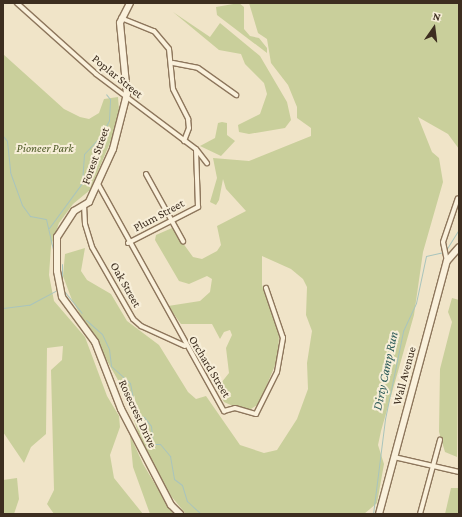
<!DOCTYPE html>
<style>
body{margin:0}
#map{position:relative;width:462px;height:517px;overflow:hidden;background:#f0e4c8;font-family:"Crimson Pro",serif}
div>[style]{position:absolute}
[style*='--x']{left:calc(var(--x)*1px);top:calc(var(--y)*1px);width:calc(var(--w)*1px);rotate:calc(var(--a)*1deg)}
.green>*{inset:0;background:#c9cf9b}
.stream>*{height:1px;margin:-0.5px;padding:0 0.5px;transform-origin:0.5px;border-radius:0.5px;background:#a9c4bc}
.roads{filter:drop-shadow(1px 0 #8d765c) drop-shadow(-1px 0 #8d765c) drop-shadow(0 1px #8d765c) drop-shadow(0 -1px #8d765c)}
.street>*{height:4px;margin:-2px;padding:0 2px;transform-origin:2px;border-radius:2px;background:#faf1dc}
.secondary>*{height:6px;margin:-3px;padding:0 3px;transform-origin:3px;border-radius:3px;background:#faf1dc}
span{translate:-50% -50%;white-space:nowrap;text-align:center;line-height:1.15;-webkit-text-stroke:4px #f7eed8;paint-order:stroke}
.street-label{font-size:12px;color:#3d2e20}
.park-label{font-size:12px;color:#4d5a26;font-style:italic}
.water-label{font-size:13px;color:#2f5d5a;font-style:italic}
.frame{position:absolute;inset:0;border:4px solid #3d2e20;pointer-events:none}
.north{position:absolute;left:414px;top:8px;width:40px;height:40px;-webkit-text-stroke:3px #f7eed8;paint-order:stroke;rotate:14deg;font-size:11px;font-weight:700;line-height:16px;text-align:center;color:#3d2e20}
.north::after{content:'';display:block;margin:auto;width:14px;height:18px;background:#3d2e20;clip-path:polygon(50% 0,100% 100%,50% 72%,0 100%)}
</style>
<div id="map">
<div class="green">
<i style="clip-path:polygon(239px 3px,244px 7px,244px 29px,250px 36px,259px 38px,267px 48px,267px 53px,217px 15px,216px 7px)"></i>
<i style="clip-path:polygon(249px 3px,459px 3px,459px 149px,448px 134px,418px 117px,432px 152px,439px 158px,443px 182px,423px 252px,414px 315px,381px 431px,378px 445px,384px 464px,377px 503px,364px 514px,186px 514px,171px 496px,140px 439px,126px 394px,72px 300px,63px 276px,65px 254px,85px 248px,81px 271px,87px 280px,111px 294px,127px 321px,159px 345px,188px 392px,196px 399px,206px 396px,240px 445px,264px 453px,277px 450px,297px 419px,308px 389px,307px 363px,312px 331px,306px 315px,307px 287px,303px 279px,291px 269px,262px 256px,262px 285px,279px 334px,278px 358px,259px 404px,246px 412px,224px 402px,217px 388px,229px 373px,226px 348px,232px 335px,230px 330px,224px 332px,220px 339px,212px 324px,181px 324px,168px 306px,200px 301px,210px 292px,212px 279px,207px 276px,189px 284px,179px 281px,155px 240px,156px 235px,172px 228px,193px 257px,202px 259px,217px 251px,221px 245px,217px 226px,246px 211px,226px 189px,223px 179px,219px 200px,216px 205px,210px 202px,217px 178px,213px 158px,249px 161px,311px 136px,311px 128px,297px 118px,297px 107px,288px 85px,271px 63px,267px 39px,258px 33px)"></i>
<i style="clip-path:polygon(173px 12px,210px 37px,220px 23px,260px 56px,287px 102px,291px 120px,285px 128px,249px 134px,239px 132px,238px 125px,260px 114px,267px 94px,264px 83px,245px 64px,241px 54px,219px 50px)"></i>
<i style="clip-path:polygon(3px 54px,64px 109px,80px 117px,89px 119px,99px 113px,104px 99px,118px 97px,119px 110px,112px 138px,90px 190px,73px 204px,59px 223px,51px 246px,49px 275px,54px 301px,85px 337px,107px 396px,119px 416px,120px 427px,110px 455px,114px 478px,143px 514px,54px 514px,47px 504px,54px 490px,51px 370px,62px 360px,63px 346px,47px 348px,46px 434px,31px 447px,24px 463px,3px 432px)"></i>
<i style="clip-path:polygon(222px 122px,227px 123px,227px 135px,235px 141px,221px 156px,200px 146px,215px 138px,218px 123px)"></i>
<i style="clip-path:polygon(452px 298px,459px 300px,457px 457px,445px 452px,439px 432px,440px 369px,452px 322px,448px 312px)"></i>
<i style="clip-path:polygon(130px 435px,143px 464px,173px 514px,150px 514px,133px 467px)"></i>
<i style="clip-path:polygon(17px 478px,19px 499px,14px 514px,3px 514px,3px 480px)"></i>
<i style="clip-path:polygon(451px 488px,459px 488px,459px 514px,445px 514px)"></i>
</div>
<div class="stream">
<i style="--x:3;--y:136;--w:6;--a:51"></i>
<i style="--x:7;--y:141;--w:31;--a:84"></i>
<i style="--x:10;--y:172;--w:35;--a:70"></i>
<i style="--x:22;--y:205;--w:14;--a:54"></i>
<i style="--x:30;--y:216;--w:16;--a:11"></i>
<i style="--x:46;--y:219;--w:37;--a:77"></i>
<i style="--x:49;--y:228;--w:56;--a:-53.7"></i>
<i style="--x:82;--y:183;--w:29;--a:-86"></i>
<i style="--x:84;--y:154;--w:25;--a:-47"></i>
<i style="--x:101;--y:136;--w:18;--a:-63"></i>
<i style="--x:109;--y:120;--w:21;--a:-87"></i>
<i style="--x:110;--y:99;--w:6;--a:-129"></i>
<i style="--x:446;--y:250;--w:25;--a:-58"></i>
<i style="--x:62;--y:264;--w:20;--a:90"></i>
<i style="--x:64;--y:291;--w:28;--a:51"></i>
<i style="--x:3;--y:308;--w:26;--a:-7"></i>
<i style="--x:29;--y:305;--w:30;--a:-28"></i>
<i style="--x:86;--y:320;--w:21;--a:41"></i>
<i style="--x:102;--y:334;--w:17;--a:65"></i>
<i style="--x:109;--y:349;--w:17;--a:83"></i>
<i style="--x:111;--y:366;--w:25;--a:42"></i>
<i style="--x:130;--y:383;--w:32;--a:79"></i>
<i style="--x:136;--y:414;--w:9;--a:21"></i>
<i style="--x:144;--y:417;--w:11;--a:52"></i>
<i style="--x:151;--y:426;--w:18;--a:84"></i>
<i style="--x:153;--y:444;--w:7;--a:0"></i>
<i style="--x:160;--y:444;--w:16;--a:50"></i>
<i style="--x:170;--y:456;--w:23;--a:80"></i>
<i style="--x:174;--y:479;--w:10;--a:37"></i>
<i style="--x:182;--y:485;--w:17;--a:73"></i>
<i style="--x:187;--y:501;--w:19;--a:43"></i>
<i style="--x:373;--y:514;--w:96;--a:-82.8"></i>
<i style="--x:385;--y:419;--w:90;--a:-78.4"></i>
<i style="--x:403;--y:331;--w:31;--a:-65"></i>
<i style="--x:416;--y:303;--w:48;--a:-78"></i>
<i style="--x:426;--y:256;--w:17;--a:-13"></i>
</div>
<div class="roads">
<div class="street">
<i style="--x:17;--y:3;--w:106;--a:41.9"></i>
<i style="--x:96;--y:74;--w:125;--a:36.9"></i>
<i style="--x:196;--y:149;--w:18;--a:52"></i>
<i style="--x:121;--y:18;--w:35;--a:22"></i>
<i style="--x:154;--y:31;--w:23;--a:50"></i>
<i style="--x:169;--y:49;--w:40;--a:84.3"></i>
<i style="--x:173;--y:89;--w:34;--a:63"></i>
<i style="--x:188;--y:119;--w:9;--a:84"></i>
<i style="--x:189;--y:128;--w:14;--a:111"></i>
<i style="--x:173;--y:63;--w:25;--a:11"></i>
<i style="--x:198;--y:68;--w:47;--a:35.4"></i>
<i style="--x:146;--y:174;--w:77;--a:61.1"></i>
<i style="--x:98;--y:184;--w:260;--a:61"></i>
<i style="--x:224;--y:411;--w:11;--a:-15"></i>
<i style="--x:235;--y:408;--w:22;--a:16"></i>
<i style="--x:256;--y:414;--w:47;--a:-63.4"></i>
<i style="--x:277;--y:372;--w:35;--a:-80"></i>
<i style="--x:283;--y:338;--w:53;--a:-108.8"></i>
<i style="--x:84;--y:205;--w:19;--a:87"></i>
<i style="--x:85;--y:224;--w:24;--a:73"></i>
<i style="--x:92;--y:247;--w:83;--a:60.3"></i>
<i style="--x:133;--y:319;--w:11;--a:41"></i>
<i style="--x:141;--y:326;--w:48;--a:24.4"></i>
<i style="--x:128;--y:243;--w:79;--a:-27.2"></i>
<i style="--x:198;--y:207;--w:57;--a:-92"></i>
<i style="--x:447;--y:261;--w:19;--a:-102"></i>
<i style="--x:443;--y:242;--w:46;--a:-71.2"></i>
<i style="--x:394;--y:457;--w:67;--a:13"></i>
<i style="--x:420;--y:514;--w:77;--a:-74.9"></i>
</div>
<div class="secondary">
<i style="--x:130;--y:3;--w:22;--a:117"></i>
<i style="--x:120;--y:23;--w:71;--a:84.4"></i>
<i style="--x:127;--y:94;--w:57;--a:104.3"></i>
<i style="--x:113;--y:149;--w:58;--a:114.4"></i>
<i style="--x:89;--y:202;--w:17;--a:149"></i>
<i style="--x:74;--y:211;--w:31;--a:123"></i>
<i style="--x:57;--y:237;--w:34;--a:90"></i>
<i style="--x:57;--y:271;--w:26;--a:79"></i>
<i style="--x:62;--y:297;--w:56;--a:53.7"></i>
<i style="--x:95;--y:342;--w:72;--a:68.8"></i>
<i style="--x:121;--y:409;--w:108;--a:62.5"></i>
<i style="--x:171;--y:505;--w:13;--a:45"></i>
<i style="--x:379;--y:514;--w:262;--a:-75"></i>
<i style="--x:447;--y:261;--w:18;--a:-49"></i>
</div>
</div>
<div class="street-label">
<span style="left:117px;top:77px;rotate:39deg">Poplar Street</span>
<span style="left:96px;top:156px;rotate:-70deg">Forest Street</span>
<span style="left:159px;top:216px;rotate:-28deg">Plum Street</span>
<span style="left:125px;top:285px;rotate:60deg">Oak Street</span>
<span style="left:209px;top:367px;rotate:59deg">Orchard Street</span>
<span style="left:405px;top:376px;rotate:-75deg">Wall Avenue</span>
<span style="left:137px;top:414px;rotate:65deg">Rosecrest Drive</span>
</div>
<div class="park-label">
<span style="left:45px;top:149px">Pioneer Park</span>
</div>
<div class="water-label">
<span style="left:386px;top:371px;rotate:-78deg">Dirty Camp Run</span>
</div>
<div class="frame"></div>
<div class="north">N</div>
</div>
